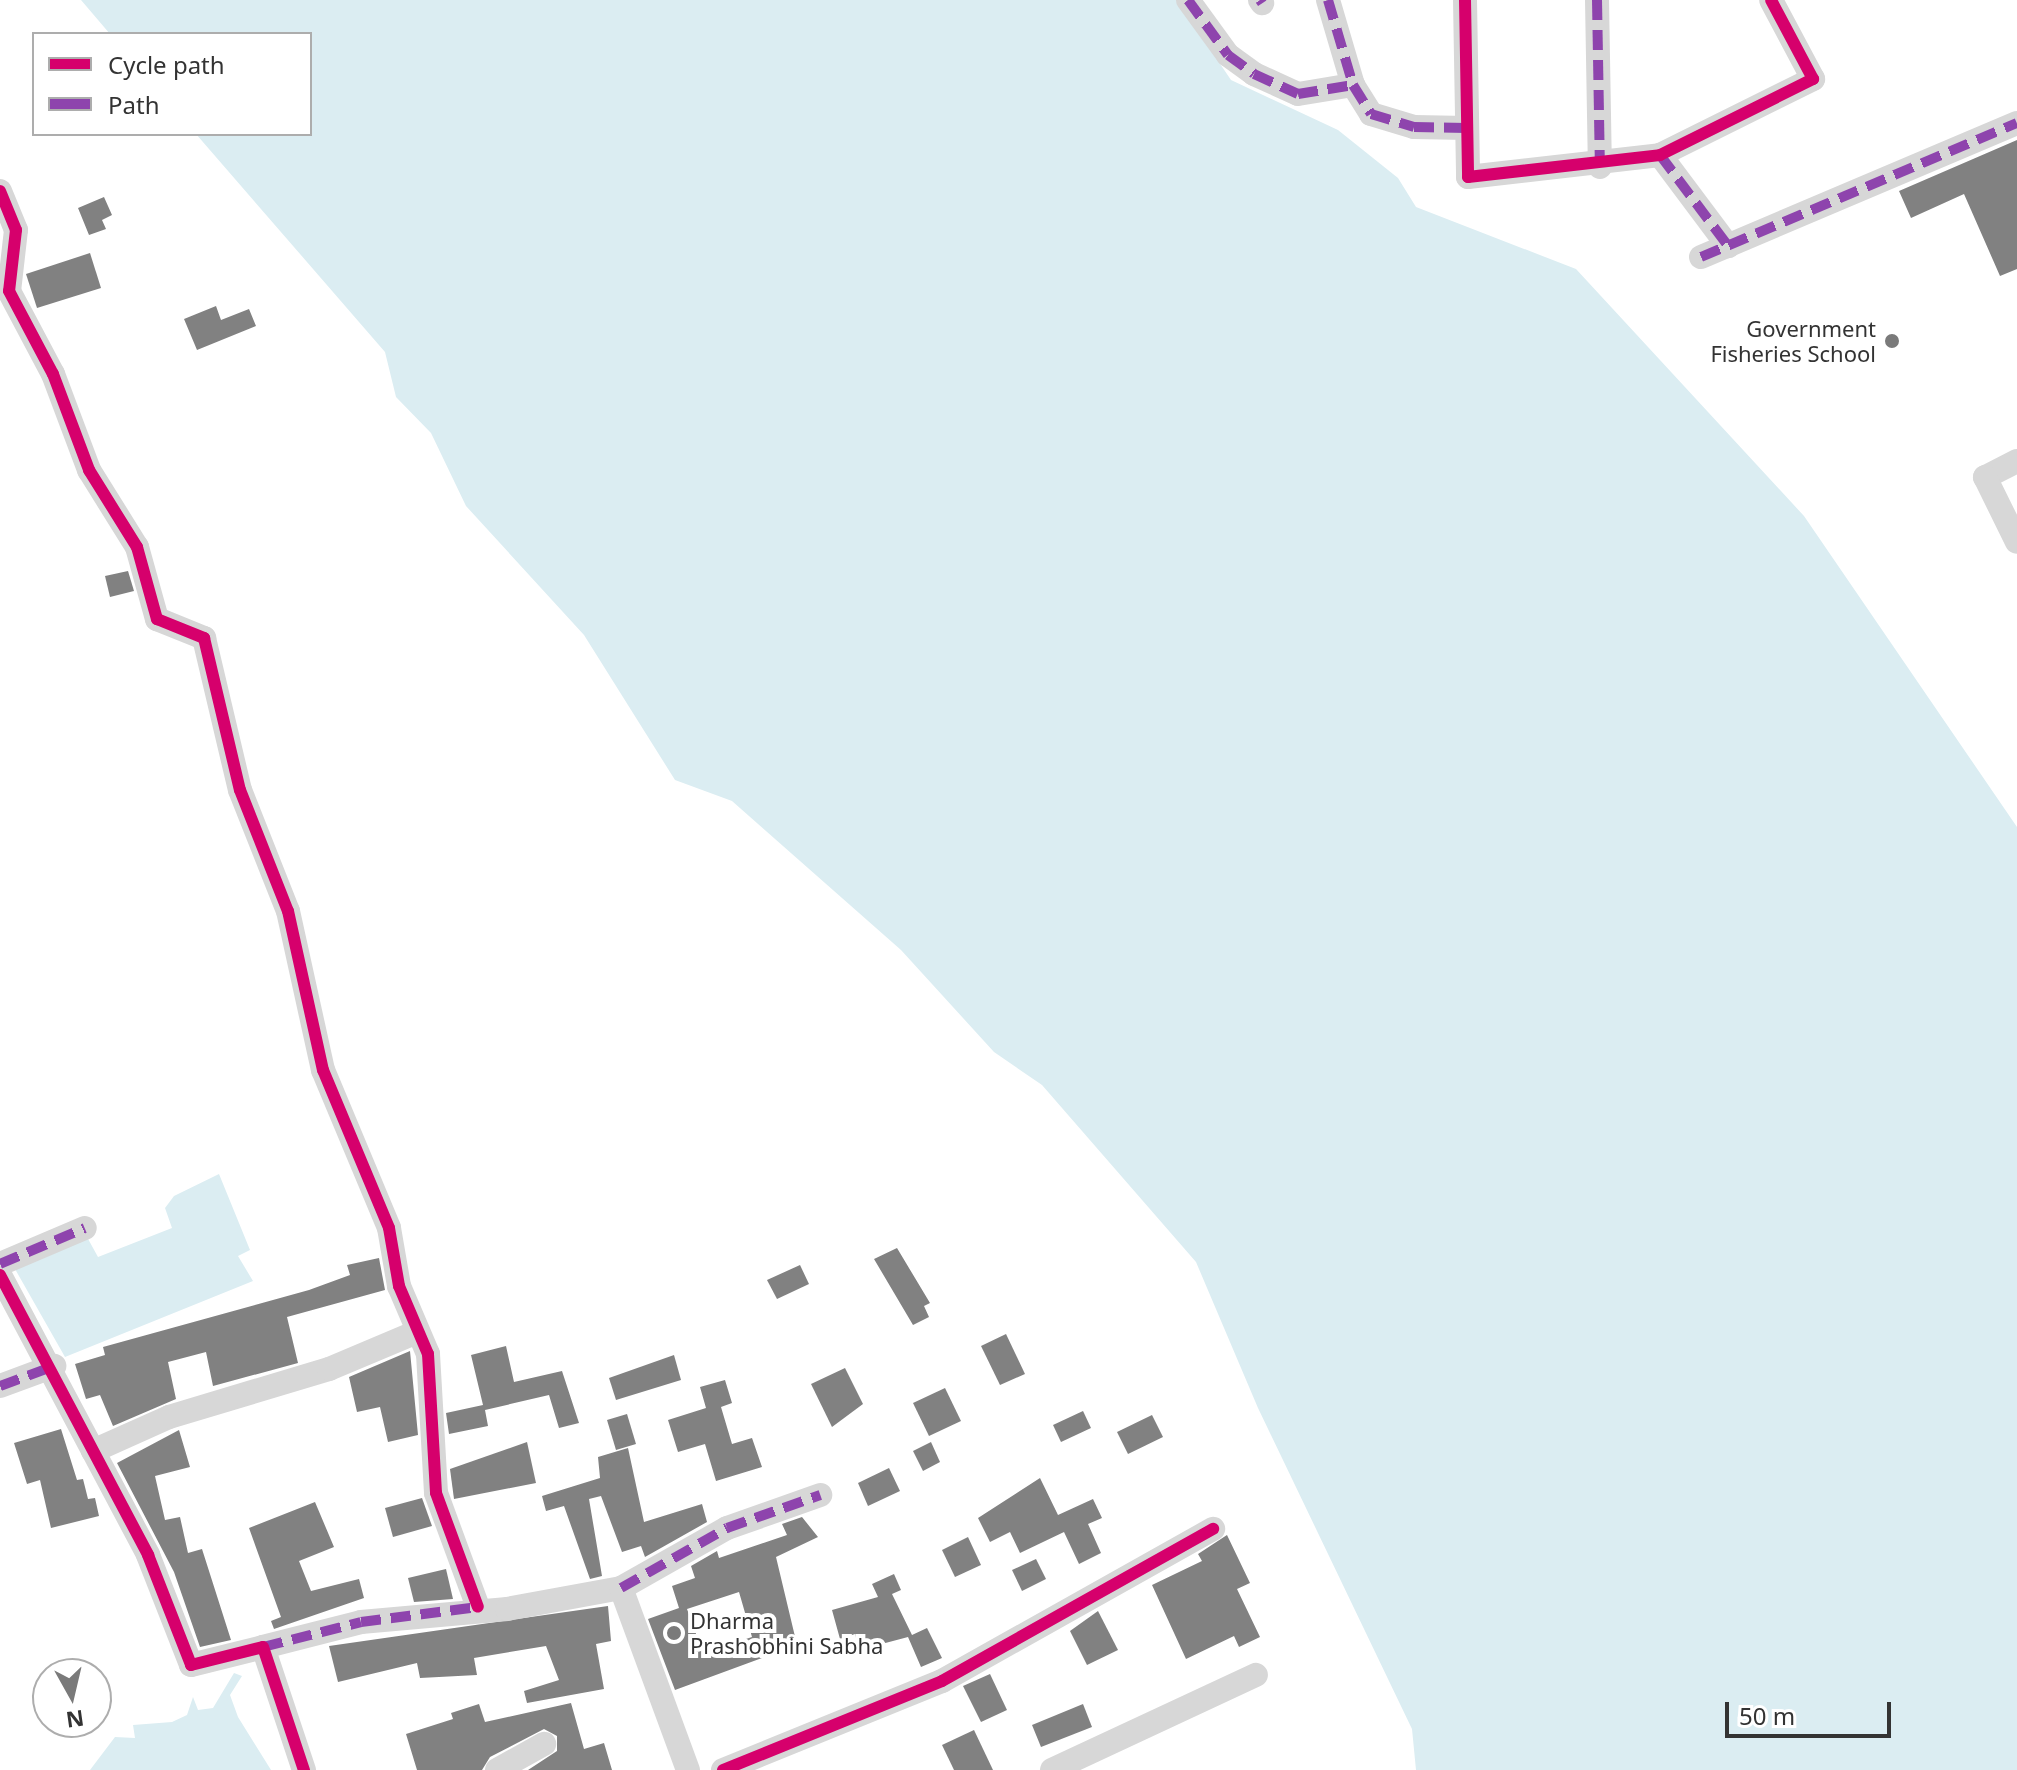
<!DOCTYPE html>
<style>
body{margin:0}
#map{position:relative;width:2017px;height:1770px;overflow:hidden;background:#fff;font-family:"Noto Sans",sans-serif}
div>[style]{position:absolute}
[style*='--x']{left:calc(var(--x)*1px);top:calc(var(--y)*1px);width:calc(var(--w)*1px);rotate:calc(var(--a)*1deg)}
.water>*{inset:0;background:#dbedf2}
.building>*{inset:0;background:#818181}
.minor>*{height:24px;margin:-12px;padding:0 12px;transform-origin:12px;border-radius:12px;background:#d7d7d7}
.quiet>*{height:10px;margin-top:-5px;transform-origin:0;background:repeating-linear-gradient(90deg,#8e44ad 0 20px,transparent 0 30px)}
.cycleway>*{height:12px;margin:-6px;padding:0 6px;transform-origin:6px;border-radius:6px;background:#d6006c}
.dots>*{width:22px;height:22px;translate:-50% -50%;box-sizing:border-box;border:4px solid #fff;border-radius:50%}
span{translate:-50% -50%;white-space:nowrap;text-align:center;line-height:1.15;-webkit-text-stroke:8px #fff;paint-order:stroke}
.poi-label{font-size:22px;color:#333}
.right{translate:-100% -50%;text-align:right}
.left{translate:0 -50%;text-align:left}
.legend{position:absolute;left:32px;top:32px;width:280px;height:104px;box-sizing:border-box;background:#fff;border:2px solid #adadad;margin:0;padding:10px 14px;list-style:none;font-size:24px;color:#333}
.legend li{display:flex;align-items:center;gap:16px;height:40px}
.legend b{width:40px;border:2px solid #adadad}
.north{position:absolute;left:32px;top:1658px;width:80px;height:80px;box-sizing:border-box;background:#fff;border:2px solid #adadad;border-radius:50%;rotate:172deg;font-size:22px;font-weight:700;line-height:32px;text-align:center;color:#333}
.north::after{content:'';display:block;margin:auto;width:28px;height:36px;background:#7a7a7a;clip-path:polygon(50% 0,100% 100%,50% 72%,0 100%)}
.scale{position:absolute;left:1725px;top:1702px;width:166px;height:36px;box-sizing:border-box;border:4px solid #333;border-top:0;padding-left:10px;font-size:24px;line-height:28px;white-space:nowrap;color:#333;-webkit-text-stroke:6px #fff;paint-order:stroke}
</style>
<div id="map">
<div class="water">
<i style="clip-path:polygon(81px 0,1177px 0,1231px 80px,1338px 130px,1398px 178px,1416px 207px,1576px 269px,1804px 516px,2017px 827px,2017px 1770px,1416px 1770px,1412px 1729px,1258px 1408px,1196px 1262px,1042px 1085px,994px 1052px,901px 950px,732px 801px,675px 780px,584px 635px,466px 506px,431px 433px,396px 397px,385px 352px,196px 134px,310px 134px,310px 34px,110px 34px)"></i>
<i style="clip-path:polygon(219px 1174px,250px 1250px,238px 1256px,253px 1281px,65px 1357px,15px 1269px,87px 1237px,98px 1257px,172px 1228px,165px 1208px,174px 1196px)"></i>
<i style="clip-path:polygon(234px 1673px,242px 1676px,230px 1695px,238px 1717px,271px 1770px,90px 1770px,115px 1737px,135px 1738px,133px 1725px,172px 1722px,187px 1715px,193px 1697px,198px 1710px,213px 1708px)"></i>
</div>
<div class="building">
<i style="clip-path:polygon(2017px 140px,2017px 269px,2000px 276px,1964px 194px,1911px 218px,1899px 191px)"></i>
<i style="clip-path:polygon(104px 197px,112px 215px,102px 220px,106px 229px,89px 235px,78px 208px)"></i>
<i style="clip-path:polygon(90px 253px,101px 288px,37px 308px,26px 274px)"></i>
<i style="clip-path:polygon(216px 306px,221px 320px,249px 309px,256px 326px,197px 350px,184px 319px)"></i>
<i style="clip-path:polygon(128px 571px,134px 591px,110px 597px,105px 576px)"></i>
<i style="clip-path:polygon(897px 1248px,930px 1303px,924px 1306px,929px 1317px,913px 1325px,874px 1259px)"></i>
<i style="clip-path:polygon(379px 1258px,385px 1290px,287px 1317px,298px 1363px,213px 1386px,206px 1352px,168px 1362px,176px 1399px,113px 1426px,100px 1395px,86px 1399px,75px 1364px,105px 1355px,103px 1347px,309px 1290px,350px 1275px,347px 1265px)"></i>
<i style="clip-path:polygon(800px 1265px,809px 1284px,777px 1299px,767px 1280px)"></i>
<i style="clip-path:polygon(1006px 1334px,1025px 1374px,1000px 1385px,981px 1346px)"></i>
<i style="clip-path:polygon(506px 1346px,514px 1382px,562px 1371px,579px 1423px,559px 1428px,549px 1395px,485px 1410px,488px 1426px,449px 1434px,446px 1413px,483px 1405px,471px 1355px)"></i>
<i style="clip-path:polygon(410px 1351px,418px 1435px,388px 1442px,380px 1407px,357px 1412px,349px 1377px)"></i>
<i style="clip-path:polygon(674px 1355px,681px 1380px,616px 1400px,609px 1378px)"></i>
<i style="clip-path:polygon(845px 1368px,863px 1404px,832px 1427px,811px 1384px)"></i>
<i style="clip-path:polygon(725px 1380px,732px 1403px,721px 1407px,732px 1444px,752px 1438px,762px 1467px,716px 1481px,705px 1444px,678px 1452px,668px 1420px,706px 1408px,700px 1387px)"></i>
<i style="clip-path:polygon(945px 1388px,961px 1421px,929px 1436px,913px 1403px)"></i>
<i style="clip-path:polygon(1083px 1411px,1091px 1428px,1061px 1442px,1053px 1425px)"></i>
<i style="clip-path:polygon(627px 1414px,636px 1444px,616px 1450px,607px 1420px)"></i>
<i style="clip-path:polygon(1152px 1415px,1163px 1437px,1128px 1454px,1117px 1432px)"></i>
<i style="clip-path:polygon(61px 1429px,77px 1480px,83px 1479px,88px 1499px,95px 1498px,99px 1516px,51px 1528px,40px 1480px,27px 1484px,14px 1443px)"></i>
<i style="clip-path:polygon(179px 1430px,190px 1467px,155px 1476px,165px 1520px,180px 1517px,188px 1553px,202px 1549px,231px 1640px,200px 1647px,174px 1572px,117px 1463px)"></i>
<i style="clip-path:polygon(527px 1442px,536px 1483px,454px 1499px,450px 1469px)"></i>
<i style="clip-path:polygon(931px 1442px,940px 1462px,923px 1471px,913px 1451px)"></i>
<i style="clip-path:polygon(628px 1448px,644px 1522px,702px 1504px,707px 1522px,645px 1557px,641px 1546px,622px 1552px,601px 1496px,589px 1499px,602px 1576px,590px 1579px,564px 1506px,546px 1511px,542px 1496px,600px 1478px,598px 1457px)"></i>
<i style="clip-path:polygon(889px 1468px,900px 1491px,868px 1506px,858px 1483px)"></i>
<i style="clip-path:polygon(1040px 1478px,1058px 1515px,1093px 1499px,1102px 1518px,1088px 1524px,1101px 1553px,1079px 1564px,1064px 1532px,1020px 1553px,1010px 1532px,990px 1542px,978px 1518px)"></i>
<i style="clip-path:polygon(422px 1498px,432px 1526px,393px 1537px,385px 1508px)"></i>
<i style="clip-path:polygon(315px 1502px,334px 1547px,299px 1561px,311px 1591px,359px 1579px,364px 1598px,274px 1629px,271px 1621px,281px 1617px,249px 1528px)"></i>
<i style="clip-path:polygon(evenodd,802px 1517px,818px 1537px,776px 1557px,797px 1645px,675px 1690px,648px 1619px,679px 1608px,672px 1586px,695px 1578px,691px 1566px,717px 1551px,719px 1558px,787px 1535px,782px 1524px,802px 1517px,739px 1592px,752px 1637px,703px 1653px,687px 1609px,739px 1592px)"></i>
<i style="clip-path:polygon(1227px 1535px,1250px 1583px,1237px 1589px,1260px 1637px,1239px 1647px,1234px 1636px,1186px 1659px,1152px 1585px,1202px 1561px,1198px 1554px)"></i>
<i style="clip-path:polygon(968px 1537px,981px 1565px,955px 1577px,942px 1550px)"></i>
<i style="clip-path:polygon(1036px 1559px,1046px 1579px,1022px 1591px,1012px 1570px)"></i>
<i style="clip-path:polygon(446px 1569px,453px 1599px,414px 1602px,408px 1578px)"></i>
<i style="clip-path:polygon(894px 1574px,901px 1590px,892px 1594px,912px 1635px,927px 1628px,942px 1658px,921px 1667px,908px 1637px,859px 1650px,855px 1634px,840px 1639px,832px 1610px,878px 1597px,872px 1584px)"></i>
<i style="clip-path:polygon(608px 1606px,611px 1641px,596px 1644px,604px 1689px,527px 1703px,524px 1691px,559px 1680px,546px 1646px,474px 1658px,477px 1675px,420px 1678px,417px 1663px,338px 1682px,329px 1646px)"></i>
<i style="clip-path:polygon(1098px 1611px,1118px 1650px,1087px 1665px,1070px 1631px)"></i>
<i style="clip-path:polygon(990px 1674px,1007px 1710px,981px 1722px,963px 1686px)"></i>
<i style="clip-path:polygon(571px 1703px,584px 1749px,604px 1743px,612px 1770px,528px 1770px,557px 1751px,557px 1736px,544px 1729px,490px 1757px,482px 1770px,417px 1770px,406px 1734px,453px 1719px,451px 1713px,479px 1704px,485px 1722px)"></i>
<i style="clip-path:polygon(1083px 1704px,1092px 1727px,1041px 1747px,1032px 1725px)"></i>
<i style="clip-path:polygon(974px 1730px,993px 1770px,954px 1770px,942px 1745px)"></i>
</div>
<div class="minor">
<i style="--x:1188;--y:0;--w:68;--a:54"></i>
<i style="--x:1228;--y:55;--w:32;--a:36"></i>
<i style="--x:1254;--y:74;--w:48;--a:24.4"></i>
<i style="--x:1298;--y:94;--w:56;--a:-9.3"></i>
<i style="--x:1260;--y:0;--w:4;--a:56"></i>
<i style="--x:1328;--y:0;--w:89;--a:73.6"></i>
<i style="--x:1353;--y:85;--w:34;--a:58"></i>
<i style="--x:1371;--y:114;--w:45;--a:16.8"></i>
<i style="--x:1414;--y:127;--w:53;--a:1.1"></i>
<i style="--x:1465;--y:0;--w:177;--a:89"></i>
<i style="--x:1468;--y:177;--w:193;--a:-6.5"></i>
<i style="--x:1660;--y:155;--w:171;--a:-26.4"></i>
<i style="--x:1813;--y:79;--w:89;--a:-118"></i>
<i style="--x:1597;--y:0;--w:167;--a:89"></i>
<i style="--x:1660;--y:155;--w:114;--a:53.2"></i>
<i style="--x:0;--y:191;--w:42;--a:67.7"></i>
<i style="--x:16;--y:230;--w:61;--a:96.5"></i>
<i style="--x:9;--y:291;--w:94;--a:62.1"></i>
<i style="--x:53;--y:374;--w:103;--a:69.4"></i>
<i style="--x:89;--y:470;--w:91;--a:58.1"></i>
<i style="--x:137;--y:547;--w:75;--a:74.5"></i>
<i style="--x:157;--y:619;--w:51;--a:22"></i>
<i style="--x:204;--y:638;--w:156;--a:76.7"></i>
<i style="--x:240;--y:790;--w:130;--a:68.4"></i>
<i style="--x:288;--y:911;--w:163;--a:77.6"></i>
<i style="--x:323;--y:1070;--w:171;--a:67.3"></i>
<i style="--x:389;--y:1228;--w:59;--a:80.2"></i>
<i style="--x:399;--y:1286;--w:74;--a:66.9"></i>
<i style="--x:428;--y:1354;--w:139;--a:86.7"></i>
<i style="--x:436;--y:1493;--w:121;--a:69.8"></i>
<i style="--x:1701;--y:257;--w:343;--a:-23"></i>
<i style="--x:2017;--y:461;--w:36;--a:153"></i>
<i style="--x:1985;--y:477;--w:72;--a:63.8"></i>
<i style="--x:0;--y:1264;--w:92;--a:-23"></i>
<i style="--x:0;--y:1275;--w:317;--a:62.1"></i>
<i style="--x:148;--y:1555;--w:118;--a:68.6"></i>
<i style="--x:191;--y:1665;--w:74;--a:-14"></i>
<i style="--x:263;--y:1647;--w:130;--a:71.6"></i>
<i style="--x:0;--y:1386;--w:58;--a:-20.3"></i>
<i style="--x:93;--y:1451;--w:83;--a:-24.1"></i>
<i style="--x:169;--y:1417;--w:167;--a:-16.7"></i>
<i style="--x:329;--y:1369;--w:95;--a:-22.8"></i>
<i style="--x:621;--y:1588;--w:122;--a:-29.5"></i>
<i style="--x:727;--y:1528;--w:99;--a:-19.5"></i>
<i style="--x:263;--y:1647;--w:101;--a:-14.3"></i>
<i style="--x:361;--y:1622;--w:147;--a:-5.1"></i>
<i style="--x:507;--y:1609;--w:116;--a:-10.4"></i>
<i style="--x:621;--y:1588;--w:194;--a:69.8"></i>
<i style="--x:497;--y:1770;--w:54;--a:-29"></i>
<i style="--x:723;--y:1770;--w:236;--a:-22.1"></i>
<i style="--x:942;--y:1681;--w:311;--a:-29.3"></i>
<i style="--x:1052;--y:1770;--w:225;--a:-25"></i>
</div>
<div class="quiet">
<i style="--x:1188;--y:0;--w:68;--a:54"></i>
<i style="--x:1228;--y:55;--w:32;--a:36"></i>
<i style="--x:1254;--y:74;--w:48;--a:24.4"></i>
<i style="--x:1298;--y:94;--w:56;--a:-9.3"></i>
<i style="--x:1260;--y:0;--w:4;--a:56"></i>
<i style="--x:1328;--y:0;--w:89;--a:73.6"></i>
<i style="--x:1353;--y:85;--w:34;--a:58"></i>
<i style="--x:1371;--y:114;--w:45;--a:16.8"></i>
<i style="--x:1414;--y:127;--w:53;--a:1.1"></i>
<i style="--x:1597;--y:0;--w:167;--a:89"></i>
<i style="--x:1660;--y:155;--w:114;--a:53.2"></i>
<i style="--x:1701;--y:257;--w:343;--a:-23"></i>
<i style="--x:0;--y:1264;--w:92;--a:-23"></i>
<i style="--x:0;--y:1386;--w:58;--a:-20.3"></i>
<i style="--x:621;--y:1588;--w:122;--a:-29.5"></i>
<i style="--x:727;--y:1528;--w:99;--a:-19.5"></i>
<i style="--x:263;--y:1647;--w:101;--a:-14.3"></i>
<i style="--x:361;--y:1622;--w:118;--a:-7.3"></i>
</div>
<div class="cycleway">
<i style="--x:1465;--y:0;--w:177;--a:89"></i>
<i style="--x:1468;--y:177;--w:193;--a:-6.5"></i>
<i style="--x:1660;--y:155;--w:171;--a:-26.4"></i>
<i style="--x:1813;--y:79;--w:89;--a:-118"></i>
<i style="--x:0;--y:191;--w:42;--a:67.7"></i>
<i style="--x:16;--y:230;--w:61;--a:96.5"></i>
<i style="--x:9;--y:291;--w:94;--a:62.1"></i>
<i style="--x:53;--y:374;--w:103;--a:69.4"></i>
<i style="--x:89;--y:470;--w:91;--a:58.1"></i>
<i style="--x:137;--y:547;--w:75;--a:74.5"></i>
<i style="--x:157;--y:619;--w:51;--a:22"></i>
<i style="--x:204;--y:638;--w:156;--a:76.7"></i>
<i style="--x:240;--y:790;--w:130;--a:68.4"></i>
<i style="--x:288;--y:911;--w:163;--a:77.6"></i>
<i style="--x:323;--y:1070;--w:171;--a:67.3"></i>
<i style="--x:389;--y:1228;--w:59;--a:80.2"></i>
<i style="--x:399;--y:1286;--w:74;--a:66.9"></i>
<i style="--x:428;--y:1354;--w:139;--a:86.7"></i>
<i style="--x:436;--y:1493;--w:121;--a:69.8"></i>
<i style="--x:0;--y:1275;--w:317;--a:62.1"></i>
<i style="--x:148;--y:1555;--w:118;--a:68.6"></i>
<i style="--x:191;--y:1665;--w:74;--a:-14"></i>
<i style="--x:263;--y:1647;--w:130;--a:71.6"></i>
<i style="--x:723;--y:1770;--w:236;--a:-22.1"></i>
<i style="--x:942;--y:1681;--w:311;--a:-29.3"></i>
</div>
<div class="dots">
<i style="left:1892px;top:341px;background:#7a7a7a"></i>
<i style="left:674px;top:1633px;background:#7a7a7a"></i>
</div>
<div class="poi-label">
<span class="right" style="left:1876px;top:341px">Government<br>Fisheries School</span>
<span class="left" style="left:690px;top:1633px">Dharma<br>Prashobhini Sabha</span>
</div>
<ul class="legend">
<li><b style="height:10px;background:#d6006c"></b>Cycle path</li>
<li><b style="height:10px;background:#8e44ad"></b>Path</li>
</ul>
<div class="north">N</div>
<div class="scale">50 m</div>
</div>
